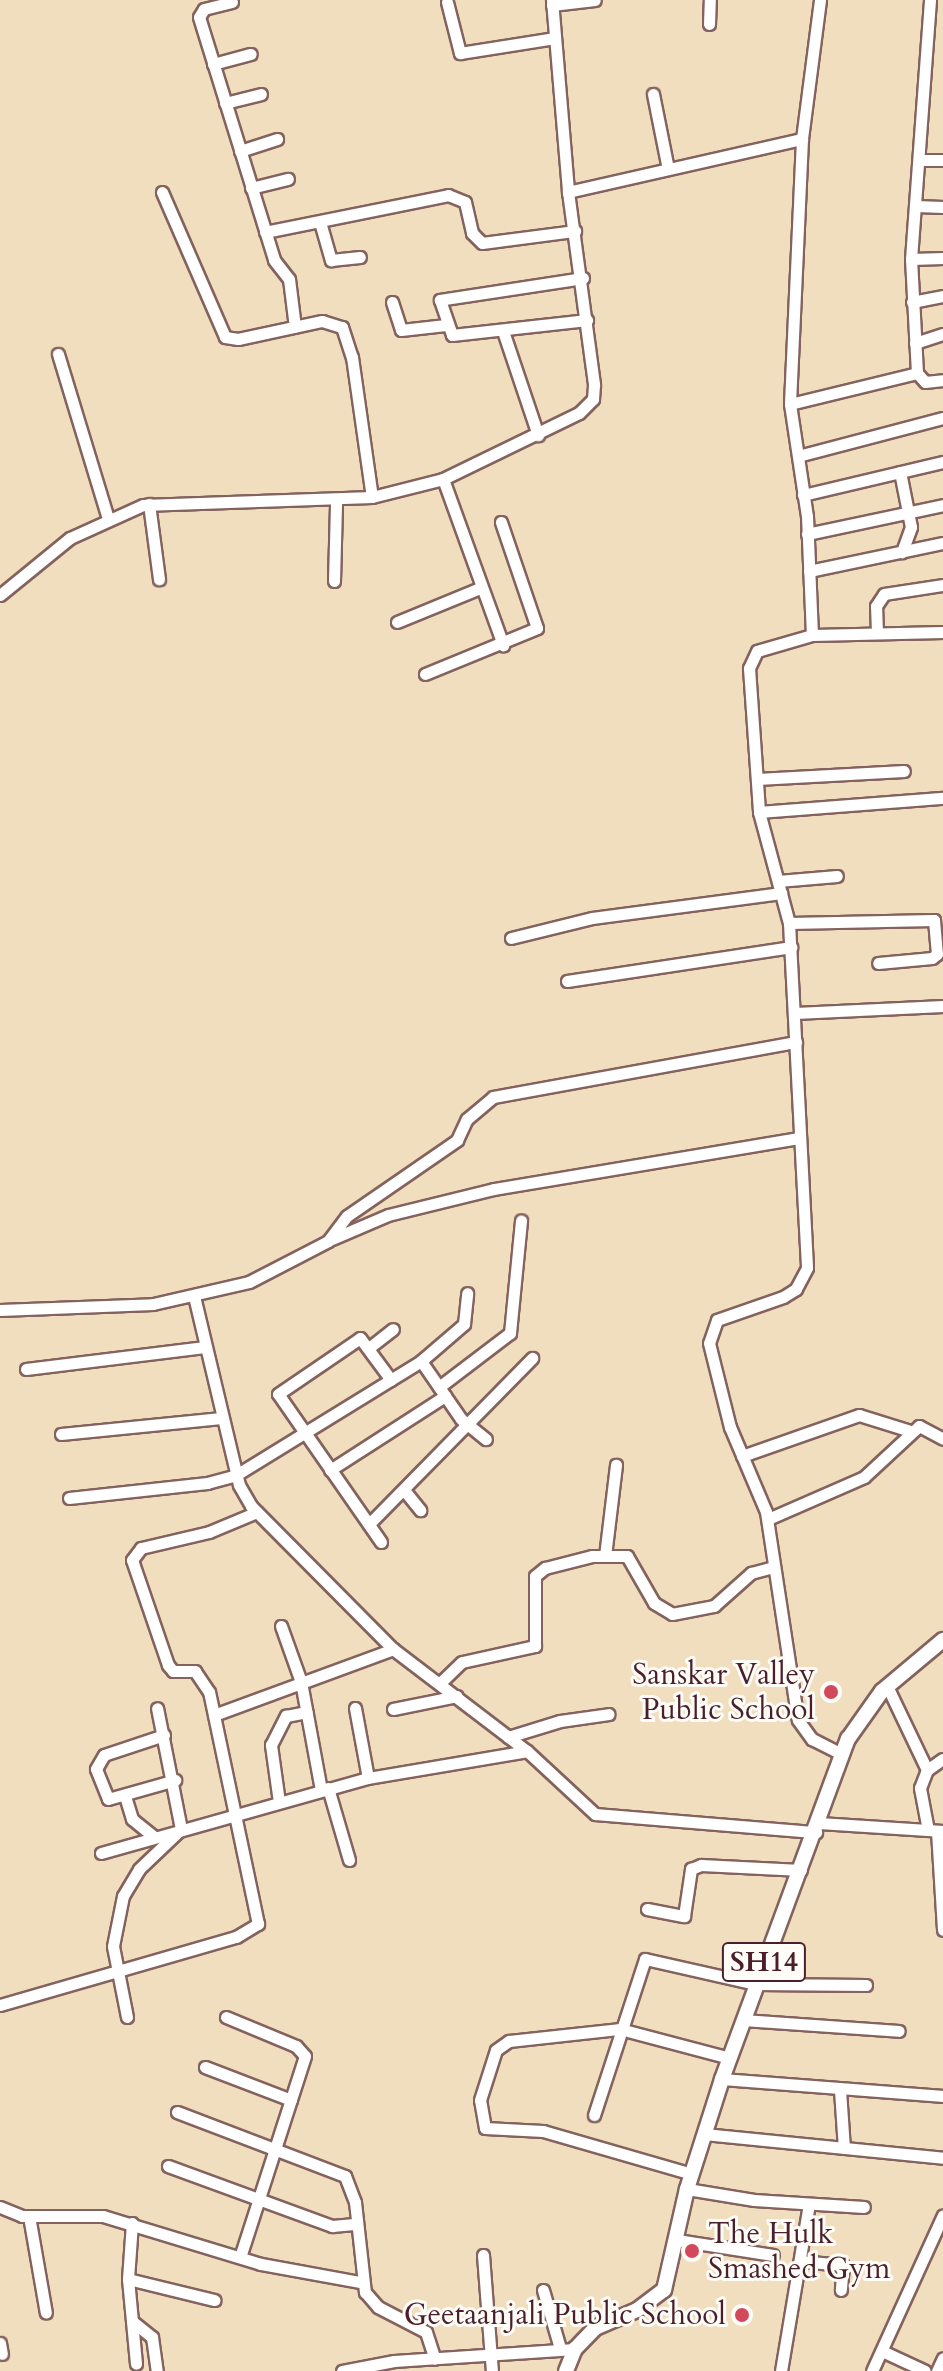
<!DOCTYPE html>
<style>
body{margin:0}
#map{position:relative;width:943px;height:2371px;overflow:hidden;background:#f1debe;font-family:Cardo,serif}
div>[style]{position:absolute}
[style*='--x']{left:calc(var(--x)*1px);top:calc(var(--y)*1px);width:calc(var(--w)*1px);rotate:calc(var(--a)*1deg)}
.roads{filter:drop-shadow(2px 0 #84625e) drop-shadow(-2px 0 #84625e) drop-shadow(0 2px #84625e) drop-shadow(0 -2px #84625e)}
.minor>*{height:11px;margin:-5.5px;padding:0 5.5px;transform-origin:5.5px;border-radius:5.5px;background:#fff}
.major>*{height:14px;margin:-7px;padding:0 7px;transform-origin:7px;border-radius:7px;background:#fff}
.dots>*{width:22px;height:22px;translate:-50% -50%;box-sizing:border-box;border:4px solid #fdfcf7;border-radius:50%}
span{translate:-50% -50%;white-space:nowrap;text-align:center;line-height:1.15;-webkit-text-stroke:6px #fdfcf7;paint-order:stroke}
.shield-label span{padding:2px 6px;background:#fdfcf7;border:2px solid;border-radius:6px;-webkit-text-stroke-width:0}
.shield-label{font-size:28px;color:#4a1f2b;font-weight:700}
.poi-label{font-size:30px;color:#4a1f2b}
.right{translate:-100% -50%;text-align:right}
.left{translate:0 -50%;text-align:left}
</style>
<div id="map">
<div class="roads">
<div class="minor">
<i style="--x:552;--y:0;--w:193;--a:85.2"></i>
<i style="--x:820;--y:0;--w:140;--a:97.4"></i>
<i style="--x:802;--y:139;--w:265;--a:92.6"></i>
<i style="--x:790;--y:404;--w:113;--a:81.4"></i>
<i style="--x:807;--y:516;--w:119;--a:87.6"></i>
<i style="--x:812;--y:635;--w:57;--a:163.8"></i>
<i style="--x:757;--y:651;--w:19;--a:115"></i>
<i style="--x:749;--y:668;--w:144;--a:86"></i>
<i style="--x:759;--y:812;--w:115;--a:74.9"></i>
<i style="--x:789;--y:923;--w:345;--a:87"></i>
<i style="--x:807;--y:1268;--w:24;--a:118"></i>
<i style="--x:796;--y:1289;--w:15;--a:148"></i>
<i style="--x:783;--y:1297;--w:70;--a:160.8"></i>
<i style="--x:717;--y:1320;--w:24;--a:109"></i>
<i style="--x:709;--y:1343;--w:87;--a:76"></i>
<i style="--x:730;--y:1427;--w:92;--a:67"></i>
<i style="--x:766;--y:1512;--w:210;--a:81.3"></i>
<i style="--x:798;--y:1720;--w:24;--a:54"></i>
<i style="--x:812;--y:1739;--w:34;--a:27"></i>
<i style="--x:232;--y:2;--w:29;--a:166"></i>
<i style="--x:204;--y:9;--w:9;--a:122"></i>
<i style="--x:199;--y:17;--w:254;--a:72.8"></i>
<i style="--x:274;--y:260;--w:24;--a:52"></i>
<i style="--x:289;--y:279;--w:48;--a:82.9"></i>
<i style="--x:447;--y:2;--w:53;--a:75.7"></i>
<i style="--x:460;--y:53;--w:96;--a:-9"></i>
<i style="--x:552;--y:5;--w:43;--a:-6.6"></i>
<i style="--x:709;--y:24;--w:24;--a:-88"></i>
<i style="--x:213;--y:64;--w:39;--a:-15"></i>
<i style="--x:653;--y:94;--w:76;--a:78.7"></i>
<i style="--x:225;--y:103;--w:37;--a:-14"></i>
<i style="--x:240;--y:151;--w:39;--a:-18"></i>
<i style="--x:921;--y:160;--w:22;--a:0"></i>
<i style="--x:251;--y:188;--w:38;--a:-14"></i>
<i style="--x:162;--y:192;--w:158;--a:66.5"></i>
<i style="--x:225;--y:337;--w:13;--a:9"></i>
<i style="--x:238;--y:339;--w:86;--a:-12.1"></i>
<i style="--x:322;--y:321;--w:21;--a:17"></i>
<i style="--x:342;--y:327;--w:32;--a:72"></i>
<i style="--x:352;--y:357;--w:141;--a:81.9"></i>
<i style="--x:916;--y:206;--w:27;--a:2"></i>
<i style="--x:320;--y:222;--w:40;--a:74"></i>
<i style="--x:331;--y:260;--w:29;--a:-6"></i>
<i style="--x:265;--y:232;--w:187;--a:-11.4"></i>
<i style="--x:448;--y:195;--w:18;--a:22"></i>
<i style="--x:465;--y:202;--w:32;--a:77"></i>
<i style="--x:472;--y:233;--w:14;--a:45"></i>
<i style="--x:482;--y:243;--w:94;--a:-7.4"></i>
<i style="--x:911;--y:259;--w:32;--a:-2"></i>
<i style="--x:583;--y:278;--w:145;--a:171.3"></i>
<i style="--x:440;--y:300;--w:37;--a:71"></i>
<i style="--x:452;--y:335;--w:136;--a:-6.3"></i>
<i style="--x:392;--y:302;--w:29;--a:72"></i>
<i style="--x:401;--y:330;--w:45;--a:-6.3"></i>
<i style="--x:912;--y:302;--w:32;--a:-11"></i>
<i style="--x:503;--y:331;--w:110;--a:71.4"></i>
<i style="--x:915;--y:343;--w:29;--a:-18"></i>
<i style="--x:58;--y:354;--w:172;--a:73.1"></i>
<i style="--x:917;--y:373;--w:12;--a:48"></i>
<i style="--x:925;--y:382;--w:18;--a:-6"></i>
<i style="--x:790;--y:404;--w:131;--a:-13.7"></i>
<i style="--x:917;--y:373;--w:114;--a:-93"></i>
<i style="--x:911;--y:259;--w:260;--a:-85.8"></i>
<i style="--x:798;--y:456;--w:150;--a:-14.7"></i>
<i style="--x:900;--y:472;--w:56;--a:78.7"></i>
<i style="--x:911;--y:527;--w:27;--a:110"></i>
<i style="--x:443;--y:479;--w:177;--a:70.1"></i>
<i style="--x:803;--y:495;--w:144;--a:-13.3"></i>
<i style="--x:149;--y:504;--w:76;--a:82.4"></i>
<i style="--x:807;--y:534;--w:139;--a:-12"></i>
<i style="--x:809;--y:571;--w:137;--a:-11.8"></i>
<i style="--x:334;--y:581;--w:79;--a:-88.5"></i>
<i style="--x:0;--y:595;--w:90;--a:-39.2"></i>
<i style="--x:70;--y:538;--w:80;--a:-24.3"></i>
<i style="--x:143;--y:505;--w:229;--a:-2"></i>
<i style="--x:372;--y:497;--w:73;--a:-14.2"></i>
<i style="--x:443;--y:479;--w:151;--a:-25.9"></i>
<i style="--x:579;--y:413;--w:20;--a:-45"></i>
<i style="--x:593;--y:399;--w:15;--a:-86"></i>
<i style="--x:594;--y:384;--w:194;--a:-97.7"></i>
<i style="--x:568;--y:192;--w:240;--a:-12.8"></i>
<i style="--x:397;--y:622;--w:90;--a:-22.3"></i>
<i style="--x:877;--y:633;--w:27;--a:-92"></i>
<i style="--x:876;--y:606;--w:14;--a:-56"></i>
<i style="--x:884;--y:594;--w:60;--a:-8.7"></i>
<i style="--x:812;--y:635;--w:131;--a:-1.3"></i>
<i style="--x:425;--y:674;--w:121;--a:-22.3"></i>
<i style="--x:537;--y:628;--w:112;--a:-108.8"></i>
<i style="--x:757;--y:779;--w:147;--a:-3.1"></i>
<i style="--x:759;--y:812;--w:185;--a:-4.4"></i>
<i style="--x:778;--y:881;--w:59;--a:-4.8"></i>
<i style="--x:789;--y:923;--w:145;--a:-1.2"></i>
<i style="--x:934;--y:920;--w:34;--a:85"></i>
<i style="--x:937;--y:954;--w:6;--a:141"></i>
<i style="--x:932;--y:958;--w:54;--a:174.7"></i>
<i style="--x:511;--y:938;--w:83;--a:-13.9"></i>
<i style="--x:592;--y:918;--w:191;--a:-7.5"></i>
<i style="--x:567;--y:981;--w:227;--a:-8.6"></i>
<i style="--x:795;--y:1013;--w:148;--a:-2.7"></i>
<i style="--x:332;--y:1239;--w:61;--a:-23.2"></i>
<i style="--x:388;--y:1215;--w:109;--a:-13.8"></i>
<i style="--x:494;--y:1189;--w:308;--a:-9.5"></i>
<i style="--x:194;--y:1296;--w:194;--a:76.6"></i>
<i style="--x:239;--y:1485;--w:24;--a:60"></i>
<i style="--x:251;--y:1506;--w:202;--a:45.2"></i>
<i style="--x:393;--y:1649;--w:168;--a:37.3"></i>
<i style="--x:527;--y:1751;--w:93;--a:42.8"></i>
<i style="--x:595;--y:1814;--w:222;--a:4.7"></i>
<i style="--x:0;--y:1310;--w:153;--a:-2.2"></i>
<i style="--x:153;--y:1304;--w:98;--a:-12.9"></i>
<i style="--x:249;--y:1282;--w:89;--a:-27.4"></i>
<i style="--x:328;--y:1241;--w:31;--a:-53"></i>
<i style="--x:347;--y:1216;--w:134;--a:-34.6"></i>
<i style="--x:457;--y:1140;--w:23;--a:-65"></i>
<i style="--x:467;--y:1119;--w:34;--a:-40"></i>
<i style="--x:493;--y:1097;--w:308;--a:-10.3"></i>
<i style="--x:370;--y:1347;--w:29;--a:-38"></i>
<i style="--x:421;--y:1361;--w:70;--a:55.4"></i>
<i style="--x:461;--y:1419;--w:32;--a:39"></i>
<i style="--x:26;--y:1369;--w:180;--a:-7"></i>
<i style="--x:439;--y:1387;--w:89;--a:-37.3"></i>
<i style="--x:510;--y:1333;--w:113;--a:-84.4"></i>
<i style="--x:61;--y:1434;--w:161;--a:-5.7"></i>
<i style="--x:742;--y:1456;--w:124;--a:-19.3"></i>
<i style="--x:859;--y:1415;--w:53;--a:17.4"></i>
<i style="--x:330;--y:1470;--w:137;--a:-32.8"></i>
<i style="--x:404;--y:1490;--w:26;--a:51"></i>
<i style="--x:69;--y:1498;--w:139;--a:-6.2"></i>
<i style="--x:207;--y:1483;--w:30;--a:-15"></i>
<i style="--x:236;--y:1475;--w:217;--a:-31.6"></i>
<i style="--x:421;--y:1361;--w:57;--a:-40.7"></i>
<i style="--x:464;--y:1324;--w:31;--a:-84"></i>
<i style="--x:768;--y:1519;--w:105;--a:-23.6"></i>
<i style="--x:864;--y:1477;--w:75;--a:-42.8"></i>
<i style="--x:919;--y:1426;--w:27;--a:28"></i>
<i style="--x:369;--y:1524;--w:233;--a:-45.5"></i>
<i style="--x:381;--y:1542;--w:180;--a:-124.8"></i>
<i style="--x:278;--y:1394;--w:99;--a:-34.3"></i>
<i style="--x:360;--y:1338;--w:52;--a:53.6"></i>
<i style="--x:605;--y:1556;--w:92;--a:-83.1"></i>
<i style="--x:281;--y:1626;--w:59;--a:70.3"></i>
<i style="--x:301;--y:1682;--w:110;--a:79.5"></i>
<i style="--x:440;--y:1683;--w:30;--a:-44"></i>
<i style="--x:462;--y:1662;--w:75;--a:-12.4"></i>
<i style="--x:535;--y:1646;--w:70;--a:-90"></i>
<i style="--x:535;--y:1576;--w:13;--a:-39"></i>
<i style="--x:545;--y:1568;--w:49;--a:-14.3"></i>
<i style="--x:592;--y:1556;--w:35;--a:0"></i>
<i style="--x:627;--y:1556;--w:54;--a:60.1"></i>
<i style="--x:654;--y:1603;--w:21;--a:31"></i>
<i style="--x:672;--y:1614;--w:43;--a:-10.8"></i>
<i style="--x:714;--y:1606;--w:50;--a:-41.7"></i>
<i style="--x:751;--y:1573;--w:24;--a:-15"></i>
<i style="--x:887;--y:1686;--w:93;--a:64.5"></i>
<i style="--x:355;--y:1708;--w:71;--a:79.5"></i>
<i style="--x:393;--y:1709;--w:65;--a:-11.5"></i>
<i style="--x:214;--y:1715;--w:191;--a:-20.2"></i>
<i style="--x:164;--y:1735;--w:63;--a:161.6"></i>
<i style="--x:104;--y:1755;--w:16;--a:120"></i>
<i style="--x:96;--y:1769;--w:32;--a:68"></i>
<i style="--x:108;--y:1799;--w:70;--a:-15.8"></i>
<i style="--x:508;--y:1737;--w:54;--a:-17.1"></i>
<i style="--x:560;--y:1721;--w:49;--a:-8.1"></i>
<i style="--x:328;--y:1788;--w:75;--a:73.7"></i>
<i style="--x:125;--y:1796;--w:24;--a:73"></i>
<i style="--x:132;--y:1819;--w:28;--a:39"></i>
<i style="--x:279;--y:1802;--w:58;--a:-98"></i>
<i style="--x:271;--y:1745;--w:33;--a:-63"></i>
<i style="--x:286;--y:1716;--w:21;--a:-11"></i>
<i style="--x:819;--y:1823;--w:124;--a:3.7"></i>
<i style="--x:928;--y:1830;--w:43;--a:-100.8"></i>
<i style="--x:920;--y:1788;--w:19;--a:-69"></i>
<i style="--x:927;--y:1770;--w:19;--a:-35"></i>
<i style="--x:937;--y:1831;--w:99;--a:86.5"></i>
<i style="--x:101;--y:1853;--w:277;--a:-15.7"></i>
<i style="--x:368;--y:1778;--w:161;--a:-9.6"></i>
<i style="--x:647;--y:1909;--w:38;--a:11"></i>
<i style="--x:684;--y:1916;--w:48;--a:-81.5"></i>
<i style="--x:691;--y:1869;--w:11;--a:-22"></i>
<i style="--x:701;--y:1865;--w:100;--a:2.9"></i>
<i style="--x:0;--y:2005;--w:246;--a:-16.1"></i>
<i style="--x:236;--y:1937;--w:26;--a:-31"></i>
<i style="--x:258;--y:1924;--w:237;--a:-101.9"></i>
<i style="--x:209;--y:1692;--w:25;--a:-124"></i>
<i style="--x:195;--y:1671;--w:22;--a:180"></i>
<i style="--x:173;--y:1671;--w:8;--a:-130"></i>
<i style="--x:168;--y:1665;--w:111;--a:-108.9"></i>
<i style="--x:132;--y:1560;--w:15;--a:-53"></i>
<i style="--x:141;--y:1548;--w:70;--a:-13.2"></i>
<i style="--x:209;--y:1532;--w:52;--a:-22.6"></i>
<i style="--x:127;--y:2017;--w:72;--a:-101.2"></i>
<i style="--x:113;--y:1946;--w:51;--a:-78.7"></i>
<i style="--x:123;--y:1896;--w:31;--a:-59"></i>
<i style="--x:139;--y:1869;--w:58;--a:-43.6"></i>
<i style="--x:181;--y:1829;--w:123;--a:-101.2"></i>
<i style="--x:226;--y:2017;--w:76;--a:22.5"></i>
<i style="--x:296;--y:2046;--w:13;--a:48"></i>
<i style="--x:305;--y:2056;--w:211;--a:107.9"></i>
<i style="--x:743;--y:2020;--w:156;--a:4"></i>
<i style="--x:205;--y:2067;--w:92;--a:21"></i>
<i style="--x:722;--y:2079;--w:222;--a:4.4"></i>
<i style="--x:840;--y:2090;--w:58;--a:86.1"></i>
<i style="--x:177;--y:2112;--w:180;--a:20.9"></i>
<i style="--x:345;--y:2176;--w:28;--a:69"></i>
<i style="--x:355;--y:2202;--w:91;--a:83.7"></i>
<i style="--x:365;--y:2292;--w:20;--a:49"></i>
<i style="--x:378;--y:2307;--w:54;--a:27.5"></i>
<i style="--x:426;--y:2332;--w:28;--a:72"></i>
<i style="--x:594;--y:2115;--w:164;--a:-71.9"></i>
<i style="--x:645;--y:1959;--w:114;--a:12.7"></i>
<i style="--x:756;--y:1984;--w:110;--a:0.5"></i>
<i style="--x:704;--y:2134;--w:240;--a:5.7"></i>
<i style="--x:168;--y:2166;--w:175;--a:20.1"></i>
<i style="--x:332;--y:2226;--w:25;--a:-5"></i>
<i style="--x:692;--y:2174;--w:155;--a:-163.9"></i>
<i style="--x:543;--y:2131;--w:58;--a:-177"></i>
<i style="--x:485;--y:2128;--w:28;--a:-100"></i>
<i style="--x:480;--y:2100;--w:52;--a:-72.3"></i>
<i style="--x:496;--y:2050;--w:16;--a:-35"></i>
<i style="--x:509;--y:2041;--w:112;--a:-6.2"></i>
<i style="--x:620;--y:2029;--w:114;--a:14.8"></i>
<i style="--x:687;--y:2189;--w:68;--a:9.3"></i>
<i style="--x:754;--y:2200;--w:110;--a:3.6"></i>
<i style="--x:0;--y:2207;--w:24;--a:22"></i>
<i style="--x:22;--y:2216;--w:81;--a:0"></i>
<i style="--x:103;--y:2216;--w:165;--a:16.9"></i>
<i style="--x:261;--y:2264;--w:101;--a:10.3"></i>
<i style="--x:29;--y:2216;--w:98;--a:80.1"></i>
<i style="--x:132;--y:2223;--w:56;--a:94.1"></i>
<i style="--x:128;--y:2279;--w:85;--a:84.6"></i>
<i style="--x:677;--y:2240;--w:97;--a:8.9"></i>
<i style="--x:483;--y:2255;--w:116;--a:85.6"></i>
<i style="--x:800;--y:2261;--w:43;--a:5.3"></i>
<i style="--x:843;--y:2265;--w:25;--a:95"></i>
<i style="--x:128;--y:2279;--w:89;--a:13.7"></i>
<i style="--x:543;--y:2290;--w:60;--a:73.7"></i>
<i style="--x:132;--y:2321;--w:26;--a:39"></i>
<i style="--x:152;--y:2337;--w:34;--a:82"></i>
<i style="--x:0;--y:2343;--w:11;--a:80"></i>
<i style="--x:882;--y:2351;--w:47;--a:24.9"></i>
<i style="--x:342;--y:2371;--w:53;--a:-10.9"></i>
<i style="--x:394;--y:2361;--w:181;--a:-3.8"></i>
<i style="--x:781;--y:2371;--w:169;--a:-80.5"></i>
<i style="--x:872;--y:2371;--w:171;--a:-65.5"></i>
<i style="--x:937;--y:2371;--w:14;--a:-65"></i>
</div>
<div class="major">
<i style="--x:566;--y:2371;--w:24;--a:-68"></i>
<i style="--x:575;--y:2349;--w:29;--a:-46"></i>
<i style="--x:595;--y:2328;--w:46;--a:-23.2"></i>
<i style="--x:637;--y:2310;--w:34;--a:-37"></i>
<i style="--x:664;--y:2290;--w:104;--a:-77.2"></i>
<i style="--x:687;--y:2189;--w:115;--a:-72.3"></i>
<i style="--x:722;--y:2079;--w:363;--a:-69.7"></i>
<i style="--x:848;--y:1739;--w:59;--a:-54.7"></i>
<i style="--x:882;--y:1691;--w:80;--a:-39.9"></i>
</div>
</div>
<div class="dots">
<i style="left:831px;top:1692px;background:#d1495b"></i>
<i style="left:692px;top:2251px;background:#d1495b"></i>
<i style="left:742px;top:2315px;background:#d1495b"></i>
</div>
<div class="shield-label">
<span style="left:764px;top:1962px">SH14</span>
</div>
<div class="poi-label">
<span class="right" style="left:815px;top:1692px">Sanskar Valley<br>Public School</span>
<span class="left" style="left:708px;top:2251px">The Hulk<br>Smashed Gym</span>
<span class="right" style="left:726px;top:2315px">Geetaanjali Public School</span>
</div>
</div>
